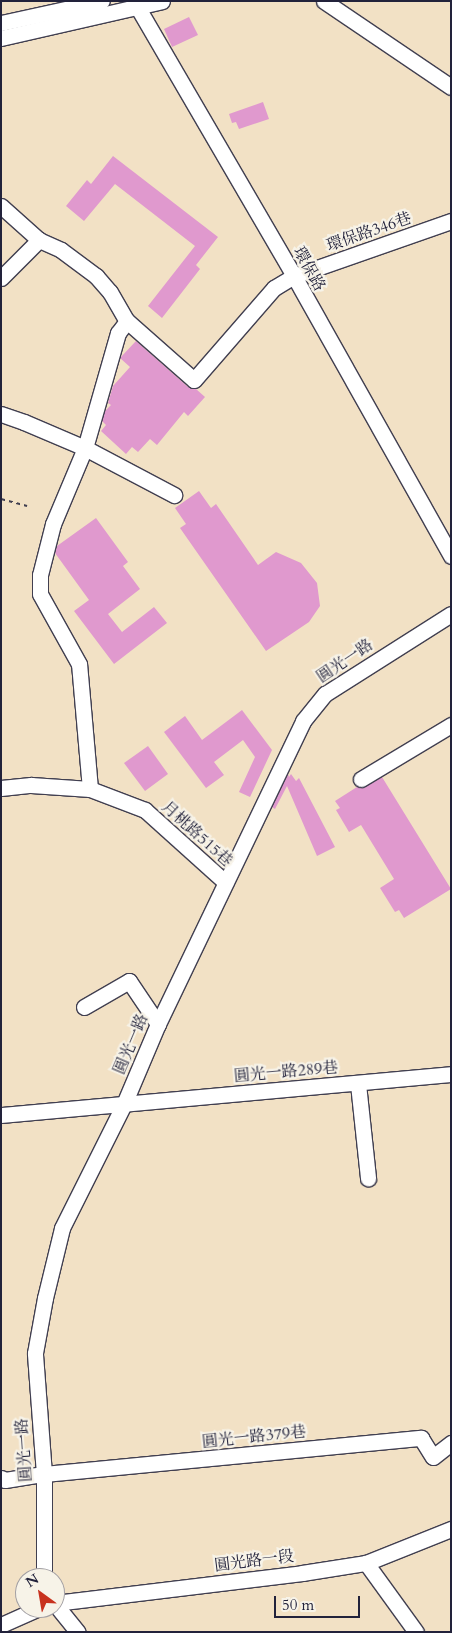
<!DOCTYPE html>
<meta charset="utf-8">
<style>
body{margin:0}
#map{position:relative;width:452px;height:1633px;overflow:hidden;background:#f2e1c5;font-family:Cardo,"Noto Serif TC",serif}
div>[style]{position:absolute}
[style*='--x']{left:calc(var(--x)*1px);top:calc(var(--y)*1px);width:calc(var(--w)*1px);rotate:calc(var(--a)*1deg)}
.building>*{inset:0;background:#e099ce}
.path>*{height:2px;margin-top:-1px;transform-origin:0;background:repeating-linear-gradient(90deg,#413f50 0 4px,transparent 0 8px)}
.roads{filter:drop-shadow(1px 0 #413f50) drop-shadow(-1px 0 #413f50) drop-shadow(0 1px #413f50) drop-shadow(0 -1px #413f50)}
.minor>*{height:15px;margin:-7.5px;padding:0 7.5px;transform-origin:7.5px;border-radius:7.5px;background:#fff}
span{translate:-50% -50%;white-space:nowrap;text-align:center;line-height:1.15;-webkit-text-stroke:4.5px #f7f3e8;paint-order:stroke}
.street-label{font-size:16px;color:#22223b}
.frame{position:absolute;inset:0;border:2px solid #22223b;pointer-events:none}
.north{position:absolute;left:15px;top:1568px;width:50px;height:50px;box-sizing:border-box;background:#f7f3e8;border:1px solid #a29fa3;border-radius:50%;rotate:328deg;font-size:14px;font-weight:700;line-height:20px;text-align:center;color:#22223b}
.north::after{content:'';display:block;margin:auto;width:18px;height:22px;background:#c8321e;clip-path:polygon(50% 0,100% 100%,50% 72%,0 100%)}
.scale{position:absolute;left:274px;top:1596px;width:86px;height:22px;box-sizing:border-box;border:2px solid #22223b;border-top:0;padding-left:6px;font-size:15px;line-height:18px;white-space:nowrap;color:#22223b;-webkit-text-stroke:4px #f7f3e8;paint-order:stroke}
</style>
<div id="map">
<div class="building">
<i style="clip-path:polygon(189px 17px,198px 35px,172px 47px,164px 29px)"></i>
<i style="clip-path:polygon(263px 102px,269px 119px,239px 129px,236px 122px,232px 123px,229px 114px)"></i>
<i style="clip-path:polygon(113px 156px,218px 237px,196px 265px,200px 269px,162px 318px,148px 306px,195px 246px,115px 184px,84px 221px,66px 206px,87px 180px,91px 184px)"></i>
<i style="clip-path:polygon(136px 341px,188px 387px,196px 389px,205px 397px,188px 416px,184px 412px,157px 445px,150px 439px,138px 452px,132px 447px,126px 454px,101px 431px,106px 425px,102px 421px,105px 411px,111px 405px,108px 403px,113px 386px,130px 367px,120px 358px)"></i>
<i style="clip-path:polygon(199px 491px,211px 508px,216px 504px,258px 565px,276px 552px,301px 563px,317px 583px,320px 606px,309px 622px,266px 651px,180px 528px,186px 524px,175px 508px)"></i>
<i style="clip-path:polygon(96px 518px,128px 562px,123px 566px,140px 589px,108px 614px,122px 632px,154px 607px,167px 623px,114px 664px,74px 611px,89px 600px,55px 553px,57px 546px)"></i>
<i style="clip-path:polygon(242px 710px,272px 750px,250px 797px,239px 792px,255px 757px,243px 740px,214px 762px,224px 775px,206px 788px,164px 732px,185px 716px,202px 740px)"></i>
<i style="clip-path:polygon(148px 746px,168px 774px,145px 791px,124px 763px)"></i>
<i style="clip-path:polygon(288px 774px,289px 777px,291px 774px,296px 781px,299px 778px,335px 847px,317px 856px,287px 786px,275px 809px,272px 807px)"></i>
<i style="clip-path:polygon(382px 777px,451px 889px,404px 918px,399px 910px,395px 912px,380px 888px,394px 879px,361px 825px,349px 832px,336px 810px,340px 808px,335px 801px,357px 787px,365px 787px)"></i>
</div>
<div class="path">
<i style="--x:1;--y:499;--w:27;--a:15"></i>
</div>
<div class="roads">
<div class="minor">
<i style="--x:134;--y:1;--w:318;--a:59.8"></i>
<i style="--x:294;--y:276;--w:321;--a:60.7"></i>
<i style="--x:324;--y:1;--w:153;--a:34.1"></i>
<i style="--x:1;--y:23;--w:103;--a:-12.3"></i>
<i style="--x:1;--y:38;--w:165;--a:-12.9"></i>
<i style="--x:1;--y:206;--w:51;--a:41.8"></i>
<i style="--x:39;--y:240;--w:24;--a:24"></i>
<i style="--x:61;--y:250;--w:44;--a:36.6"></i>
<i style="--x:96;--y:276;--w:21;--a:49"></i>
<i style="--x:110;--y:292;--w:34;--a:60"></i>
<i style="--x:127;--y:321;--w:89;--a:41.4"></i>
<i style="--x:194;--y:380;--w:122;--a:-49"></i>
<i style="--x:274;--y:288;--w:23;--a:-31"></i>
<i style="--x:294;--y:276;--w:166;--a:-19.3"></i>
<i style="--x:1;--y:278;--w:54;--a:-45"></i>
<i style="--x:1;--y:414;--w:24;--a:19"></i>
<i style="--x:24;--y:422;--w:66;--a:23.1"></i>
<i style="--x:85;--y:448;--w:101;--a:27.8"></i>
<i style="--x:361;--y:779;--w:105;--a:-31"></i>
<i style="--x:1;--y:788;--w:30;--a:-6"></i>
<i style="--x:31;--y:785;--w:59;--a:3.9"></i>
<i style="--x:90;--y:789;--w:59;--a:20.9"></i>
<i style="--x:145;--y:810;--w:108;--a:42"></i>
<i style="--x:90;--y:789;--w:125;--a:-95"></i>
<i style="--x:79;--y:664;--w:80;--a:-119.1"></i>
<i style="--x:40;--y:594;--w:19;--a:-90"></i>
<i style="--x:40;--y:575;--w:53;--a:-75.7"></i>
<i style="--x:53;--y:524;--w:82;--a:-67.2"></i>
<i style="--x:85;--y:448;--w:120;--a:-74"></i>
<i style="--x:118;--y:333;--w:15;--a:-53"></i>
<i style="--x:84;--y:1007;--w:52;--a:-30"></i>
<i style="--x:129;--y:981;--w:52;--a:56"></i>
<i style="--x:358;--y:1084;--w:95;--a:83.9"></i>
<i style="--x:1;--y:1115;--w:452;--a:-5.2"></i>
<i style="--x:1;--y:1478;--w:4;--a:27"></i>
<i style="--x:5;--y:1480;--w:39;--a:-9"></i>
<i style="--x:44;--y:1474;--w:379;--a:-5.5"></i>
<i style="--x:421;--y:1438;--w:22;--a:58"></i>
<i style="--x:433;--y:1457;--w:23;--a:-38"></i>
<i style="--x:366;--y:1563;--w:85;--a:54.1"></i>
<i style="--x:44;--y:1578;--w:104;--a:-90"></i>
<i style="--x:44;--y:1474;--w:121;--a:-94.3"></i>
<i style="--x:35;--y:1353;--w:56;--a:-79.7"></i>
<i style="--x:45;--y:1298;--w:72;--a:-76.3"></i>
<i style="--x:62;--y:1228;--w:139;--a:-63.4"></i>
<i style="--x:124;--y:1104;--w:87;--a:-67"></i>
<i style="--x:158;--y:1024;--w:336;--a:-64.4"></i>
<i style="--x:303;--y:721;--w:35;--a:-51"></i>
<i style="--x:325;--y:694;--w:149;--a:-32.4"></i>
<i style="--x:55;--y:1603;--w:249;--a:-6.9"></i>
<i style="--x:302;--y:1573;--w:65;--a:-8.9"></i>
<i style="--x:366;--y:1563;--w:92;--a:-21.8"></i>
<i style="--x:55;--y:1604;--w:36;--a:51"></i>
<i style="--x:1;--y:1625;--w:42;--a:-24.1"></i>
</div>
</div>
<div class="street-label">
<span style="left:369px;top:232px;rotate:-19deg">環保路346巷</span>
<span style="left:309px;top:269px;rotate:61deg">環保路</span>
<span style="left:345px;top:661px;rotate:-34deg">圓光一路</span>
<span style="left:197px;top:834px;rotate:42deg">月桃路515巷</span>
<span style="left:131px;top:1044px;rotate:-67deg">圓光一路</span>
<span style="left:286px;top:1072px;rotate:-5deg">圓光一路289巷</span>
<span style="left:254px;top:1437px;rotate:-6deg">圓光一路379巷</span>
<span style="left:24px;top:1450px;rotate:-94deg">圓光一路</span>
<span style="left:254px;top:1561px;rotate:-7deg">圓光路一段</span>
</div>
<div class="frame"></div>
<div class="north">N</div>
<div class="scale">50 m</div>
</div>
